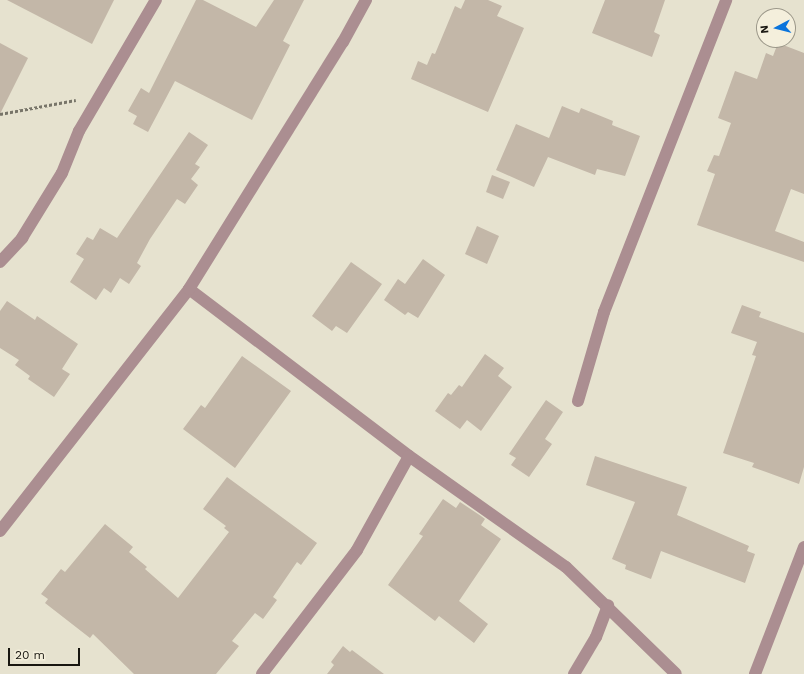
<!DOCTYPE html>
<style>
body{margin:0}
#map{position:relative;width:804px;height:674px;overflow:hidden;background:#e6e2cf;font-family:"Work Sans",sans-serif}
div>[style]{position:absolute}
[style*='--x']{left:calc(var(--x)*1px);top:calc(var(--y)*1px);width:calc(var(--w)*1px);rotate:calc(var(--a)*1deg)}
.building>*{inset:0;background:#c3b7a8}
.path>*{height:2.5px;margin-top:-1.25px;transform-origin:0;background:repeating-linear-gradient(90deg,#787569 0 3px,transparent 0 5px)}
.street>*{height:12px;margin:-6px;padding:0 6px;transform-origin:6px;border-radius:6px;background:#ab8e91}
span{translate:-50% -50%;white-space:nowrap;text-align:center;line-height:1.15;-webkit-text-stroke:3px #f4efdc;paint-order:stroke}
.north{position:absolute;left:756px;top:8px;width:40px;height:40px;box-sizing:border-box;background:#f4efdc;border:1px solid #9c988a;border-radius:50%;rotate:263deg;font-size:11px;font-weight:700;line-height:16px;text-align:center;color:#181610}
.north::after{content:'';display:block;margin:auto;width:14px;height:18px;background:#0a74dc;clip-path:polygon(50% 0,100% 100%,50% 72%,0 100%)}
.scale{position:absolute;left:8px;top:648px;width:72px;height:18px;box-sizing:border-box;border:2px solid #181610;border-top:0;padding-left:5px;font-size:12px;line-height:14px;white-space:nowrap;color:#181610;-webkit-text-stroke:3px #f4efdc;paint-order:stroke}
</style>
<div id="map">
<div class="building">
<i style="clip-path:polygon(7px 0,114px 0,92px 44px)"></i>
<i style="clip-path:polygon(196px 0,203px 0,256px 27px,274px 0,304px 0,283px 41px,290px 45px,252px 120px,175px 81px,148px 132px,133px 124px,137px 116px,128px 111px,141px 88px,149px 93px)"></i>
<i style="clip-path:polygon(465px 0,488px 0,502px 6px,497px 16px,524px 28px,488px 112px,411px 79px,418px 61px,427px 65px,432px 53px,435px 54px,455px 6px,461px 9px)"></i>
<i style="clip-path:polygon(605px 0,665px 0,654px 32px,660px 35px,652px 57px,592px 33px)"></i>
<i style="clip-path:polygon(0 43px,28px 58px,0 114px)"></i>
<i style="clip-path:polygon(778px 43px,804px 53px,804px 194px,791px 189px,775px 231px,804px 242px,804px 262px,697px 225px,715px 174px,707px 171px,714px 155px,719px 156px,731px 123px,718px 118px,735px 71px,757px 79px,766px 53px,773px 56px)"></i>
<i style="clip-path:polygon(562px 106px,579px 113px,581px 108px,613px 121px,612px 125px,640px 136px,625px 176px,597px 169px,595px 175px,548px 157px,534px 187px,496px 170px,516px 124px,549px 138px)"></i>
<i style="clip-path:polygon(189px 132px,208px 145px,195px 164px,200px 167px,191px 179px,198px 185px,185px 204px,177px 199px,150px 239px,137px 263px,141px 266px,129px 284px,120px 278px,111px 293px,104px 288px,96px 300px,70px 282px,84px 259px,76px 254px,87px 237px,93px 240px,100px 228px,117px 238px)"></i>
<i style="clip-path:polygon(492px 175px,510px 182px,503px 199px,486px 192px)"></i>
<i style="clip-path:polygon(477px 226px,499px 236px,487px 264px,465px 254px)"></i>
<i style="clip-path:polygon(423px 259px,445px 275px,418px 318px,408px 312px,405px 315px,384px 300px,398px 279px,405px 284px)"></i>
<i style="clip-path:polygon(351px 262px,382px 284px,347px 333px,336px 326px,332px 331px,312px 316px)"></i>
<i style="clip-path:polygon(7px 301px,35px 320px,37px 316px,78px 344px,62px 369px,70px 374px,54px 397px,28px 379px,30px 376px,15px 365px,19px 360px,0 348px,0 311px)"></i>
<i style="clip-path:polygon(742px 305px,761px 312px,759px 317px,804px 333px,804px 467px,799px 484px,752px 467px,754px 463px,723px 453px,756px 356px,752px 355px,757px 342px,731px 333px)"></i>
<i style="clip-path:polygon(485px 354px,504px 368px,498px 376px,512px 387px,481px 431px,467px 420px,460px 429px,435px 411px,448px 393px,451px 395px,459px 385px,462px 387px)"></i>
<i style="clip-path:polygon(242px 356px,291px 391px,235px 468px,183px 429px,201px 405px,205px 408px)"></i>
<i style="clip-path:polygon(546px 400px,563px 412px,545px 439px,552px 444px,529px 477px,511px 465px,516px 458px,509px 454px)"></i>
<i style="clip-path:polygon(595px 456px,687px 487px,677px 515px,749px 546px,747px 551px,755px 554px,745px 583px,661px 551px,651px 579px,625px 569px,626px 565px,612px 559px,635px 502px,586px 485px)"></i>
<i style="clip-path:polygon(227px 477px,317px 543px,301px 565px,297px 562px,273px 597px,277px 600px,263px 619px,255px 613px,232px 641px,239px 646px,216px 674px,134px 674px,93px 634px,90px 638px,45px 603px,48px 599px,41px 594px,61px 569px,65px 572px,105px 524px,133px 547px,129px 552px,147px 567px,145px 569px,178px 598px,229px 532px,224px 528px,226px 526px,203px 509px)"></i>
<i style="clip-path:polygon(443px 499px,456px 508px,460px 502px,481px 516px,485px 519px,481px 525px,501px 539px,459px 601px,488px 624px,474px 643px,439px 616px,435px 621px,388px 585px,423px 536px,419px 534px)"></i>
<i style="clip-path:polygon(343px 646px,350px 652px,352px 650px,384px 674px,327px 674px,334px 665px,331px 662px)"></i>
</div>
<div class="path">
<i style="--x:0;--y:114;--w:77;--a:-10.4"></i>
</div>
<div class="street">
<i style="--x:0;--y:262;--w:33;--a:-47"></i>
<i style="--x:22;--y:238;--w:76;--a:-58.4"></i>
<i style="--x:62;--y:173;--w:45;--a:-68"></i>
<i style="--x:79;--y:131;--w:152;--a:-59.6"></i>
<i style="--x:189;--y:289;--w:276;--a:37.2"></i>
<i style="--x:409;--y:456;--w:192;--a:35.3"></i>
<i style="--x:566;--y:567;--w:153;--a:44.2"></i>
<i style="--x:578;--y:401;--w:93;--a:-73.7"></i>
<i style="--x:604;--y:312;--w:335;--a:-68.6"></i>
<i style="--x:0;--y:531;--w:307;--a:-52"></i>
<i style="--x:189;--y:289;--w:291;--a:-58.1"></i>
<i style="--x:343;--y:42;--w:48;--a:-61.3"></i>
<i style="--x:262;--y:674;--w:156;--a:-52.5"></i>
<i style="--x:357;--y:550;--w:107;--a:-61"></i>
<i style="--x:574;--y:674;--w:43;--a:-59.3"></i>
<i style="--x:596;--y:637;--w:34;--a:-69"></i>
<i style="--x:755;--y:674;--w:136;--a:-68.9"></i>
</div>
<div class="north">N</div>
<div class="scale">20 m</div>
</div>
